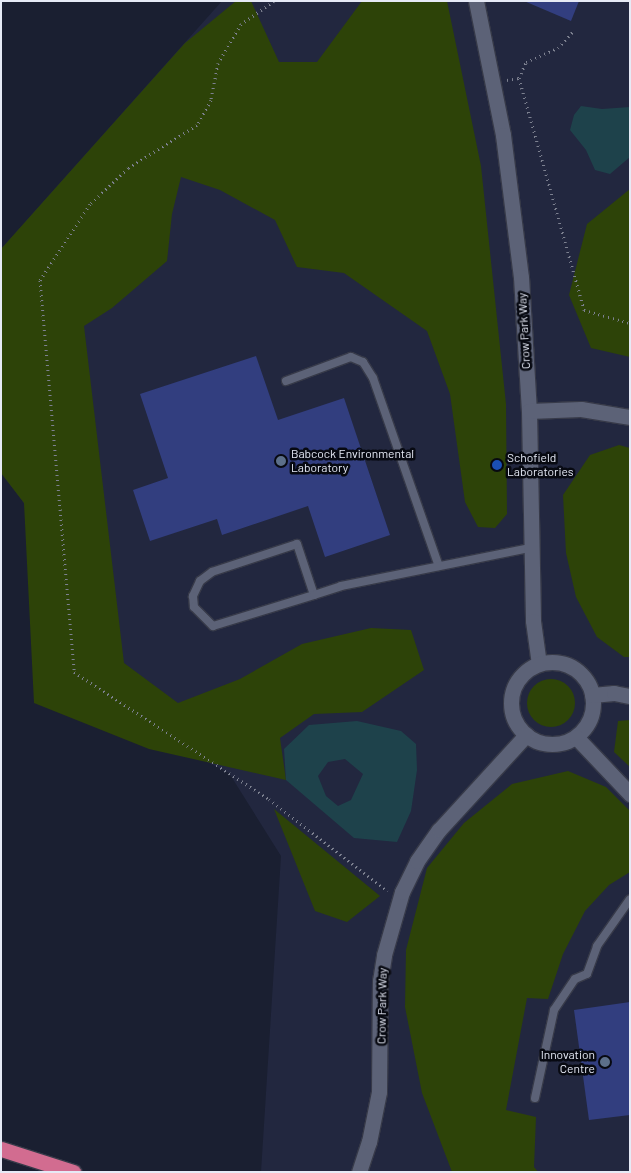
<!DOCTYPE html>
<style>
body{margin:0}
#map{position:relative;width:631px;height:1173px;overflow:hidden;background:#1a1f31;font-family:Barlow,sans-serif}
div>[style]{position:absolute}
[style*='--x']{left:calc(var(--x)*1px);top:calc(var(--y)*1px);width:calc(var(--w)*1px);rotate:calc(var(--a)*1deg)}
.built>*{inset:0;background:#22273f}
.green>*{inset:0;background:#2d4308}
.round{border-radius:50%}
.water>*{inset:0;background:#1e424b}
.building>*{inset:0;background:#323e7f}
.path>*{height:3px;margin-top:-1.5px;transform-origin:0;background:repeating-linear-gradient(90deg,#7d8190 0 1px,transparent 0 5px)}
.roads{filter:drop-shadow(1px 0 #373a49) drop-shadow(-1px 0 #373a49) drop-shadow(0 1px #373a49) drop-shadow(0 -1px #373a49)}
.service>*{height:8px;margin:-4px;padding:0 4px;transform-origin:4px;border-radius:4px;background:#5c6277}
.minor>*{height:15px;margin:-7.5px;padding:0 7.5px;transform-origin:7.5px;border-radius:7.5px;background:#5c6277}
.minor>.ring{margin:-7.5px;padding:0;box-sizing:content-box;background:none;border:15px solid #5c6277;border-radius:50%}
.trunk>*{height:15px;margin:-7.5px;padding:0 7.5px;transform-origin:7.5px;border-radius:7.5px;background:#d26c90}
.dots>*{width:14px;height:14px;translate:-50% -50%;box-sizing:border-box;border:2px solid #070911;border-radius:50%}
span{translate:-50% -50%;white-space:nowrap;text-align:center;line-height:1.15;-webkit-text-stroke:5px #070911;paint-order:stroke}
.street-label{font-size:12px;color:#e6eaf6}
.poi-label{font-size:12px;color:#e6eaf6}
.left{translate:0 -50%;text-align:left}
.right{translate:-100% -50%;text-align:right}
.frame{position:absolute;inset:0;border:2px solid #e6eaf6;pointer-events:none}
</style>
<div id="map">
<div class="built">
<i style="clip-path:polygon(222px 1px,630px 1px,630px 1172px,261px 1172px,281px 856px,229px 773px,44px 678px,24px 503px,1px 473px,1px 249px)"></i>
</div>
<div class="green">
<i style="clip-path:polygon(236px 1px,251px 1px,279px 62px,317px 62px,362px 1px,447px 1px,481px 166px,506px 404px,507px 514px,495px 528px,478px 527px,465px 502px,450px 394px,427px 331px,344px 273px,297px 267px,275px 220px,220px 190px,181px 177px,172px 214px,167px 261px,112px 308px,84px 326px,124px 663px,178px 703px,240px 679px,302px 644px,371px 628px,411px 630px,424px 670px,362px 712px,314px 714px,280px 738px,286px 780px,149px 749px,34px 703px,24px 503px,1px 473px,1px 249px,185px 43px)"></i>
<i style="clip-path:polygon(630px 189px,630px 357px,591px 348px,569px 295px,587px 224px)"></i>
<i style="clip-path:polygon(619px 445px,630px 448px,630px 657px,624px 657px,597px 637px,576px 597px,566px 553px,563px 495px,590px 455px)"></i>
<i class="round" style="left:527px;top:679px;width:48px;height:48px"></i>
<i style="clip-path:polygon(630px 720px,630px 767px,614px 752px,618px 721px)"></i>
<i style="clip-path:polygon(568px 771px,606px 787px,630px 811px,630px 872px,609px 885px,585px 911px,563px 954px,548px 999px,527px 998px,506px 1110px,536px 1117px,534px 1167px,538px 1172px,452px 1172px,422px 1093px,405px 1007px,406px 950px,427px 868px,464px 823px,512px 784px)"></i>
<i style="clip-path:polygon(274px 809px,380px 896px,347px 922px,315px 911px)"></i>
</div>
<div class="water">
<i style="clip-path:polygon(581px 106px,602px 109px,630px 107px,630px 157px,610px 174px,595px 170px,586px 150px,570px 130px,574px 115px)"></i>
<i style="clip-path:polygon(evenodd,357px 721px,401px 731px,416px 744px,417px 770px,411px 811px,397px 842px,354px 838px,286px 780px,284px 749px,309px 725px,357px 721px,345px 759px,363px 774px,351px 800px,338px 806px,326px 796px,318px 776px,328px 762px,345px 759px)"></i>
</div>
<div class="building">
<i style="clip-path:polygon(524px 1px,579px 1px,571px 21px)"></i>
<i style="clip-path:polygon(256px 356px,278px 420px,344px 398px,390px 535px,325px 557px,308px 506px,222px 535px,217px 519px,150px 541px,133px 490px,168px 478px,140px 394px)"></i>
<i style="clip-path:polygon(630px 1002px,630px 1115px,589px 1120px,574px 1010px)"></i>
</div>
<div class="path">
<i style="--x:274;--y:1;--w:40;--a:145.1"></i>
<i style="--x:241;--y:24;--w:45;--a:120.5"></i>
<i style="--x:218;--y:63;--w:38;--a:101"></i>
<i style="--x:211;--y:100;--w:29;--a:119"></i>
<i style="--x:197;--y:125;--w:81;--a:148.1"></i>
<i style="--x:128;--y:168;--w:52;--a:136.5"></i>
<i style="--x:90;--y:204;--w:91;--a:123.3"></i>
<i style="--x:40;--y:280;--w:393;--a:85"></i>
<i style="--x:74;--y:672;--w:233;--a:33.1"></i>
<i style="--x:269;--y:799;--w:150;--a:37.9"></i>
<i style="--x:519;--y:78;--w:241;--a:74.3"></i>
<i style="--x:584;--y:310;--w:48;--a:15.8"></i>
<i style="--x:507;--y:80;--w:12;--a:-9"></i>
<i style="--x:519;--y:78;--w:17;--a:-66"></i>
<i style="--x:526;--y:62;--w:35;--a:-24"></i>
<i style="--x:558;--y:48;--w:24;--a:-48"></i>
</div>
<div class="roads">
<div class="service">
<i style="--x:286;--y:381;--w:69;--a:-20.3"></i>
<i style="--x:351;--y:357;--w:13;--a:23"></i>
<i style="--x:363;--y:362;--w:19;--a:58"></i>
<i style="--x:373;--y:378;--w:199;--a:70.7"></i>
<i style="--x:314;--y:595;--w:54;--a:-108.4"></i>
<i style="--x:297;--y:544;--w:89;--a:161.8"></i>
<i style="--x:212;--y:572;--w:15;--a:143"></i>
<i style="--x:200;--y:581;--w:17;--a:115"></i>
<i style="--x:193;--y:596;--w:11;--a:85"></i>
<i style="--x:194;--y:607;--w:27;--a:45"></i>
<i style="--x:213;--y:626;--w:106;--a:-17.1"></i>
<i style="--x:314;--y:595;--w:28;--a:-18"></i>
<i style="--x:341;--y:586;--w:193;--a:-11.4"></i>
<i style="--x:535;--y:1098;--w:90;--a:-77.8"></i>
<i style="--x:554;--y:1010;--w:37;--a:-56"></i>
<i style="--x:575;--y:979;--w:13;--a:-23"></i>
<i style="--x:587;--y:974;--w:30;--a:-70"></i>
<i style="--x:597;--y:946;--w:57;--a:-54.9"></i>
</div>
<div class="minor">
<i style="--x:476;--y:1;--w:137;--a:78.6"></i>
<i style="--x:503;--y:135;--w:143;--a:82.8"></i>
<i style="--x:521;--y:277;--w:134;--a:86.6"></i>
<i style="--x:529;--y:411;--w:210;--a:88.9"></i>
<i style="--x:533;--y:621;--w:43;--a:82.1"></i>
<i style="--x:529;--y:411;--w:52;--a:-2.2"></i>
<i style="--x:581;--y:409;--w:50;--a:9.3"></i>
<i class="ring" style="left:511px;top:662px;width:67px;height:67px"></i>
<i style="--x:592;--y:695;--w:22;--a:-5"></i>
<i style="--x:614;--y:693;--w:16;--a:11"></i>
<i style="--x:576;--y:737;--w:79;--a:46.5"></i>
<i style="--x:359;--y:1172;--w:32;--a:-72"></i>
<i style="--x:369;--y:1142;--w:51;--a:-78.7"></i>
<i style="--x:379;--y:1092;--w:111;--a:-89.5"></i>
<i style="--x:380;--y:981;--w:26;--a:-81"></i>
<i style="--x:384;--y:955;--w:66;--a:-74.1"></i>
<i style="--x:402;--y:892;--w:34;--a:-64"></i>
<i style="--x:417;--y:861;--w:38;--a:-55"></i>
<i style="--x:439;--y:830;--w:129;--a:-47.5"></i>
</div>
<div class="trunk">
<i style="--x:1;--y:1149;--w:76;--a:17.7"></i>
</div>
</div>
<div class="dots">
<i style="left:281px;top:461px;background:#5c6f8a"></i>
<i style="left:497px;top:465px;background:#1a4fb4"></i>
<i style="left:605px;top:1062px;background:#5c6f8a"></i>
</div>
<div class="street-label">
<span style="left:524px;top:331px;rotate:-93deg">Crow Park Way</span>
<span style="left:382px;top:1006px;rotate:-89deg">Crow Park Way</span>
</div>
<div class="poi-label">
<span class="left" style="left:291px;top:461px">Babcock Environmental<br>Laboratory</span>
<span class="left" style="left:507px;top:465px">Schofield<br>Laboratories</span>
<span class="right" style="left:595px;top:1062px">Innovation<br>Centre</span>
</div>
<div class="frame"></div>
</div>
